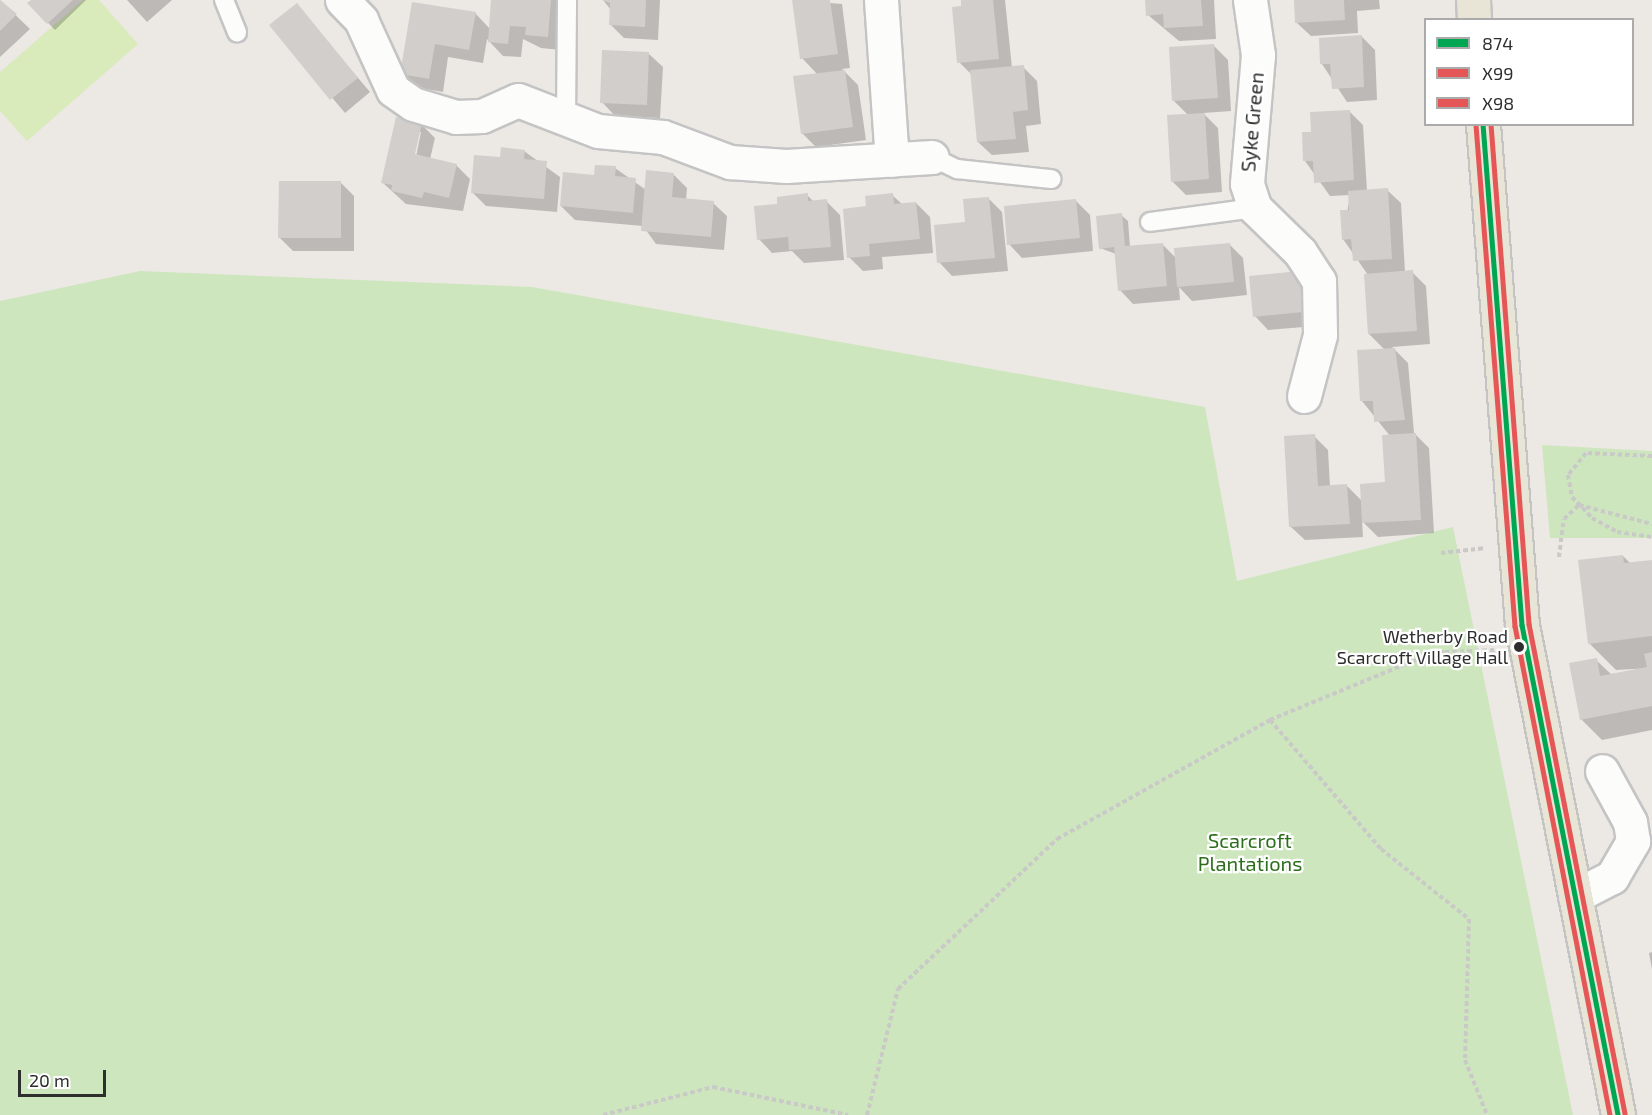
<!DOCTYPE html>
<style>
body{margin:0}
#map{position:relative;width:1652px;height:1115px;overflow:hidden;background:#ece8e4;font-family:"Exo 2",sans-serif}
div>[style]{position:absolute}
[style*='--x']{left:calc(var(--x)*1px);top:calc(var(--y)*1px);width:calc(var(--w)*1px);rotate:calc(var(--a)*1deg)}
.green>*{inset:0;background:#cee6be}
.pitch>*{inset:0;background:#d9eabb}
.shadow>*{inset:0;background:#0003}
.building>*{inset:0;background:#d1cecb}
.path>*{height:4px;margin-top:-2px;transform-origin:0;background:repeating-linear-gradient(90deg,#c9c9c8 0 4.5px,transparent 0 7.5px)}
.roads{filter:drop-shadow(2px 0 #c5c4c5) drop-shadow(-2px 0 #c5c4c5) drop-shadow(0 2px #c5c4c5) drop-shadow(0 -2px #c5c4c5)}
.lane>*{height:18px;margin:-9px;padding:0 9px;transform-origin:9px;border-radius:9px;background:#fcfcfb}
.street>*{height:33px;margin:-16.5px;padding:0 16.5px;transform-origin:16.5px;border-radius:16.5px;background:#fcfcfb}
.primary>*{height:33px;margin:-16.5px;padding:0 16.5px;transform-origin:16.5px;border-radius:16.5px;background:#e8e4d6}
.bus-1>*{height:4.5px;margin:-2.25px;padding:0 2.25px;transform-origin:2.25px;border-radius:2.25px;background:#00a651}
.bus-2>*{height:4.5px;margin:-2.25px;padding:0 2.25px;transform-origin:2.25px;border-radius:2.25px;background:#e55757}
.bus-3>*{height:4.5px;margin:-2.25px;padding:0 2.25px;transform-origin:2.25px;border-radius:2.25px;background:#e55757}
.dots>*{width:16px;height:16px;translate:-50% -50%;box-sizing:border-box;border:3px solid #fff;border-radius:50%}
span{translate:-50% -50%;white-space:nowrap;text-align:center;line-height:1.15;-webkit-text-stroke:4.5px #fff;paint-order:stroke}
.bus-label{font-size:18px;color:#2e2e2e}
.right{translate:-100% -50%;text-align:right}
.street-label{font-size:20px;color:#2e2e2e}
.park-label{font-size:20px;color:#2c6e1b}
.legend{position:absolute;left:1424px;top:18px;width:210px;height:108px;box-sizing:border-box;background:#fff;border:2px solid #ababab;margin:0;padding:8px 10px;list-style:none;font-size:18px;color:#2e2e2e}
.legend li{display:flex;align-items:center;gap:12px;height:30px}
.legend b{width:30px;border:2px solid #ababab}
.scale{position:absolute;left:18px;top:1070px;width:88px;height:27px;box-sizing:border-box;border:3px solid #2e2e2e;border-top:0;padding-left:8px;font-size:18px;line-height:21px;white-space:nowrap;color:#2e2e2e;-webkit-text-stroke:4px #fff;paint-order:stroke}
</style>
<div id="map">
<div class="green">
<i style="clip-path:polygon(140px 271px,532px 287px,1205px 407px,1237px 581px,1453px 527px,1573px 1115px,0 1115px,0 301px)"></i>
<i style="clip-path:polygon(1542px 445px,1652px 451px,1652px 538px,1550px 538px)"></i>
</div>
<div class="pitch">
<i style="clip-path:polygon(83px 0,99px 0,138px 44px,27px 141px,0 111px,0 72px)"></i>
</div>
<div class="shadow">
<i style="clip-path:polygon(0 0,30px 29px,0 57px)"></i>
<i style="clip-path:polygon(33px 0,86px 0,55px 30px,29px 3px)"></i>
<i style="clip-path:polygon(127px 0,172px 0,147px 22px)"></i>
<i style="clip-path:polygon(493px 0,561px 0,561px 50px,541px 48px,523px 39px,521px 57px,503px 56px,487px 39px,483px 63px,448px 57px,443px 92px,415px 87px,401px 73px,413px 4px,475px 13px,490px 29px)"></i>
<i style="clip-path:polygon(603px 0,660px 0,658px 40px,624px 38px,610px 24px,611px 10px)"></i>
<i style="clip-path:polygon(794px 0,842px 4px,850px 68px,842px 69px,858px 85px,866px 140px,816px 147px,802px 133px,818px 75px,802px 58px)"></i>
<i style="clip-path:polygon(962px 0,1005px 0,1012px 68px,1023px 67px,1037px 81px,1041px 124px,1026px 126px,1029px 152px,992px 155px,978px 142px,972px 75px,959px 62px)"></i>
<i style="clip-path:polygon(1147px 0,1214px 0,1216px 39px,1179px 41px,1148px 15px)"></i>
<i style="clip-path:polygon(1295px 0,1379px 0,1380px 9px,1357px 11px,1358px 33px,1311px 36px,1297px 23px)"></i>
<i style="clip-path:polygon(296px 5px,370px 92px,345px 113px,271px 25px)"></i>
<i style="clip-path:polygon(1361px 36px,1375px 50px,1377px 100px,1347px 102px,1322px 64px)"></i>
<i style="clip-path:polygon(1214px 46px,1228px 60px,1231px 111px,1203px 113px,1218px 128px,1222px 192px,1186px 195px,1172px 181px,1188px 115px,1173px 100px)"></i>
<i style="clip-path:polygon(649px 54px,663px 67px,660px 118px,615px 116px,602px 102px)"></i>
<i style="clip-path:polygon(1349px 111px,1363px 125px,1367px 191px,1387px 190px,1401px 203px,1405px 272px,1412px 272px,1426px 286px,1430px 344px,1392px 347px,1408px 363px,1414px 433px,1429px 448px,1434px 533px,1378px 537px,1362px 521px,1363px 537px,1305px 540px,1291px 527px,1314px 436px,1328px 450px,1330px 487px,1347px 486px,1363px 502px,1387px 484px,1390px 436px,1362px 401px,1385px 350px,1369px 334px,1368px 275px,1343px 239px,1350px 195px,1330px 196px,1305px 161px,1313px 133px)"></i>
<i style="clip-path:polygon(evenodd,421px 124px,435px 138px,430px 159px,456px 165px,470px 179px,463px 211px,406px 204px,383px 183px,421px 124px,418px 132px,421px 132px,415px 162px,412px 161px,418px 132px)"></i>
<i style="clip-path:polygon(524px 151px,560px 177px,557px 212px,486px 206px,472px 192px,502px 159px)"></i>
<i style="clip-path:polygon(615px 168px,646px 190px,673px 174px,687px 188px,686px 200px,713px 203px,727px 216px,724px 250px,656px 244px,643px 226px,575px 220px,561px 206px)"></i>
<i style="clip-path:polygon(340px 182px,354px 196px,354px 251px,293px 251px,279px 237px)"></i>
<i style="clip-path:polygon(807px 195px,814px 202px,826px 201px,840px 215px,844px 260px,804px 263px,792px 251px,772px 253px,759px 239px,779px 206px)"></i>
<i style="clip-path:polygon(892px 195px,902px 204px,916px 203px,930px 217px,933px 253px,882px 257px,883px 269px,863px 271px,849px 257px,867px 207px)"></i>
<i style="clip-path:polygon(988px 198px,1002px 212px,1008px 271px,952px 276px,939px 262px)"></i>
<i style="clip-path:polygon(1076px 201px,1090px 215px,1093px 251px,1022px 258px,1009px 244px)"></i>
<i style="clip-path:polygon(1121px 215px,1128px 221px,1130px 247px,1162px 244px,1176px 258px,1229px 244px,1243px 258px,1247px 295px,1192px 301px,1179px 287px,1180px 300px,1133px 304px,1120px 290px,1116px 254px,1100px 248px)"></i>
<i style="clip-path:polygon(1298px 272px,1312px 286px,1316px 326px,1268px 330px,1255px 316px)"></i>
<i style="clip-path:polygon(1623px 556px,1631px 564px,1652px 562px,1652px 730px,1602px 740px,1581px 719px,1596px 660px,1612px 675px,1651px 668px,1616px 670px,1589px 643px)"></i>
<i style="clip-path:polygon(1652px 952px,1652px 969px,1649px 953px)"></i>
</div>
<div class="building">
<i style="clip-path:polygon(0 0,17px 14px,0 31px)"></i>
<i style="clip-path:polygon(31px 0,73px 0,47px 24px,27px 3px)"></i>
<i style="clip-path:polygon(491px 0,551px 0,548px 37px,525px 35px,526px 27px,510px 26px,508px 44px,488px 42px)"></i>
<i style="clip-path:polygon(602px 0,646px 0,645px 27px,609px 25px,610px 3px)"></i>
<i style="clip-path:polygon(792px 0,830px 0,838px 54px,800px 59px)"></i>
<i style="clip-path:polygon(961px 0,993px 0,999px 59px,957px 63px,952px 7px,961px 6px)"></i>
<i style="clip-path:polygon(1145px 0,1201px 0,1203px 26px,1164px 28px,1163px 14px,1146px 16px)"></i>
<i style="clip-path:polygon(1294px 0,1344px 0,1345px 20px,1295px 23px)"></i>
<i style="clip-path:polygon(412px 2px,476px 12px,469px 50px,435px 44px,429px 79px,400px 74px)"></i>
<i style="clip-path:polygon(297px 3px,358px 78px,330px 100px,269px 25px)"></i>
<i style="clip-path:polygon(1362px 35px,1364px 87px,1332px 89px,1330px 64px,1320px 64px,1319px 38px)"></i>
<i style="clip-path:polygon(1214px 44px,1218px 98px,1172px 101px,1169px 47px)"></i>
<i style="clip-path:polygon(602px 50px,649px 52px,647px 105px,600px 103px)"></i>
<i style="clip-path:polygon(1024px 65px,1028px 110px,1013px 112px,1016px 139px,977px 142px,970px 70px)"></i>
<i style="clip-path:polygon(845px 70px,853px 127px,801px 134px,793px 76px)"></i>
<i style="clip-path:polygon(1350px 110px,1354px 180px,1314px 183px,1313px 161px,1303px 161px,1302px 132px,1311px 132px,1310px 112px)"></i>
<i style="clip-path:polygon(1205px 113px,1209px 179px,1171px 182px,1167px 115px)"></i>
<i style="clip-path:polygon(396px 117px,422px 123px,415px 154px,457px 164px,449px 198px,424px 192px,422px 198px,391px 191px,392px 185px,381px 183px)"></i>
<i style="clip-path:polygon(501px 147px,525px 150px,524px 159px,547px 161px,544px 199px,471px 193px,474px 155px,500px 157px)"></i>
<i style="clip-path:polygon(595px 165px,616px 166px,615px 176px,636px 178px,633px 213px,560px 206px,563px 172px,594px 175px)"></i>
<i style="clip-path:polygon(646px 170px,674px 173px,672px 197px,714px 201px,711px 237px,641px 231px)"></i>
<i style="clip-path:polygon(279px 181px,341px 181px,341px 238px,278px 238px)"></i>
<i style="clip-path:polygon(1388px 188px,1392px 259px,1353px 261px,1351px 239px,1342px 240px,1340px 210px,1349px 210px,1348px 191px)"></i>
<i style="clip-path:polygon(808px 193px,808px 201px,827px 199px,831px 247px,789px 250px,788px 237px,757px 240px,754px 206px,777px 204px,777px 197px)"></i>
<i style="clip-path:polygon(893px 193px,894px 204px,916px 202px,920px 239px,869px 244px,870px 256px,847px 258px,843px 209px,866px 206px,865px 196px)"></i>
<i style="clip-path:polygon(989px 197px,995px 258px,937px 263px,934px 225px,965px 222px,963px 199px)"></i>
<i style="clip-path:polygon(1076px 199px,1080px 238px,1007px 245px,1004px 206px)"></i>
<i style="clip-path:polygon(1122px 213px,1125px 246px,1163px 243px,1167px 286px,1118px 291px,1114px 247px,1099px 249px,1096px 216px)"></i>
<i style="clip-path:polygon(1230px 243px,1234px 282px,1177px 287px,1174px 248px)"></i>
<i style="clip-path:polygon(1413px 270px,1417px 331px,1368px 334px,1364px 274px)"></i>
<i style="clip-path:polygon(1299px 271px,1303px 312px,1253px 317px,1249px 276px)"></i>
<i style="clip-path:polygon(1395px 348px,1405px 420px,1374px 422px,1373px 401px,1360px 401px,1357px 350px)"></i>
<i style="clip-path:polygon(1416px 433px,1421px 520px,1362px 523px,1360px 484px,1385px 482px,1382px 435px)"></i>
<i style="clip-path:polygon(1315px 434px,1318px 486px,1347px 484px,1350px 524px,1289px 527px,1284px 436px)"></i>
<i style="clip-path:polygon(1623px 555px,1624px 563px,1652px 560px,1652px 636px,1588px 644px,1578px 560px)"></i>
<i style="clip-path:polygon(1652px 652px,1652px 706px,1580px 720px,1569px 663px,1597px 658px,1600px 676px,1647px 667px,1644px 654px)"></i>
</div>
<div class="path">
<i style="--x:1652;--y:456;--w:66;--a:-177.4"></i>
<i style="--x:1586;--y:453;--w:28;--a:129"></i>
<i style="--x:1568;--y:475;--w:22;--a:80"></i>
<i style="--x:1572;--y:497;--w:29;--a:46"></i>
<i style="--x:1592;--y:518;--w:29;--a:29"></i>
<i style="--x:1617;--y:532;--w:35;--a:8"></i>
<i style="--x:1441;--y:553;--w:45;--a:-6.3"></i>
<i style="--x:1559;--y:557;--w:38;--a:-83"></i>
<i style="--x:1564;--y:519;--w:21;--a:-43"></i>
<i style="--x:1579;--y:505;--w:75;--a:14.6"></i>
<i style="--x:1270;--y:720;--w:170;--a:49.3"></i>
<i style="--x:1381;--y:849;--w:112;--a:38.5"></i>
<i style="--x:1469;--y:919;--w:141;--a:91.6"></i>
<i style="--x:1465;--y:1060;--w:59;--a:68.2"></i>
<i style="--x:603;--y:1115;--w:114;--a:-14.3"></i>
<i style="--x:713;--y:1087;--w:138;--a:11.7"></i>
<i style="--x:867;--y:1115;--w:130;--a:-76.2"></i>
<i style="--x:898;--y:989;--w:219;--a:-43.3"></i>
<i style="--x:1057;--y:839;--w:244;--a:-29.2"></i>
<i style="--x:1270;--y:720;--w:155;--a:-22.4"></i>
<i style="--x:1413;--y:661;--w:33;--a:-16"></i>
<i style="--x:1445;--y:652;--w:52;--a:-2.2"></i>
</div>
<div class="roads">
<div class="lane">
<i style="--x:224;--y:0;--w:35;--a:68"></i>
<i style="--x:566;--y:118;--w:118;--a:-89.5"></i>
<i style="--x:932;--y:157;--w:28;--a:26"></i>
<i style="--x:957;--y:169;--w:95;--a:6.1"></i>
<i style="--x:1150;--y:222;--w:106;--a:-7.6"></i>
</div>
<div class="street">
<i style="--x:342;--y:0;--w:28;--a:46"></i>
<i style="--x:361;--y:20;--w:77;--a:65.4"></i>
<i style="--x:393;--y:90;--w:24;--a:35"></i>
<i style="--x:413;--y:104;--w:45;--a:16.8"></i>
<i style="--x:456;--y:117;--w:26;--a:-2"></i>
<i style="--x:482;--y:116;--w:39;--a:-24"></i>
<i style="--x:518;--y:100;--w:86;--a:21.2"></i>
<i style="--x:598;--y:131;--w:65;--a:5.3"></i>
<i style="--x:663;--y:137;--w:72;--a:20.5"></i>
<i style="--x:730;--y:162;--w:56;--a:4.1"></i>
<i style="--x:786;--y:166;--w:146;--a:-3.5"></i>
<i style="--x:881;--y:0;--w:160;--a:86.1"></i>
<i style="--x:1250;--y:0;--w:56;--a:81.7"></i>
<i style="--x:1258;--y:55;--w:129;--a:94.9"></i>
<i style="--x:1247;--y:184;--w:25;--a:72"></i>
<i style="--x:1255;--y:208;--w:63;--a:44.4"></i>
<i style="--x:1300;--y:252;--w:35;--a:57"></i>
<i style="--x:1319;--y:281;--w:54;--a:88.9"></i>
<i style="--x:1320;--y:335;--w:63;--a:104.7"></i>
<i style="--x:1575;--y:896;--w:42;--a:-27.2"></i>
<i style="--x:1612;--y:877;--w:42;--a:-59.7"></i>
<i style="--x:1633;--y:841;--w:19;--a:-99"></i>
<i style="--x:1630;--y:822;--w:58;--a:-118.8"></i>
</div>
<div class="primary">
<i style="--x:1473;--y:0;--w:20;--a:87"></i>
<i style="--x:1483;--y:124;--w:503;--a:85.55"></i>
<i style="--x:1522;--y:625;--w:499;--a:78.9"></i>
</div>
</div>
<div class="bus-1">
<i style="--x:1483;--y:124;--w:503;--a:85.55"></i>
<i style="--x:1522;--y:625;--w:499;--a:78.9"></i>
</div>
<div class="bus-2">
<i style="--x:1476;--y:125;--w:503;--a:85.55"></i>
<i style="--x:1515;--y:626;--w:498;--a:79"></i>
</div>
<div class="bus-3">
<i style="--x:1491;--y:124;--w:501;--a:85.65"></i>
<i style="--x:1529;--y:624;--w:499;--a:78.9"></i>
</div>
<div class="dots">
<i style="left:1519px;top:647px;background:#2e2e2e"></i>
</div>
<div class="bus-label">
<span class="right" style="left:1508px;top:647px">Wetherby Road<br>Scarcroft Village Hall</span>
</div>
<div class="street-label">
<span style="left:1252px;top:122px;rotate:-85deg">Syke Green</span>
</div>
<div class="park-label">
<span style="left:1250px;top:852px">Scarcroft<br>Plantations</span>
</div>
<ul class="legend">
<li><b style="height:8px;background:#00a651"></b>874</li>
<li><b style="height:8px;background:#e55757"></b>X99</li>
<li><b style="height:8px;background:#e55757"></b>X98</li>
</ul>
<div class="scale">20 m</div>
</div>
